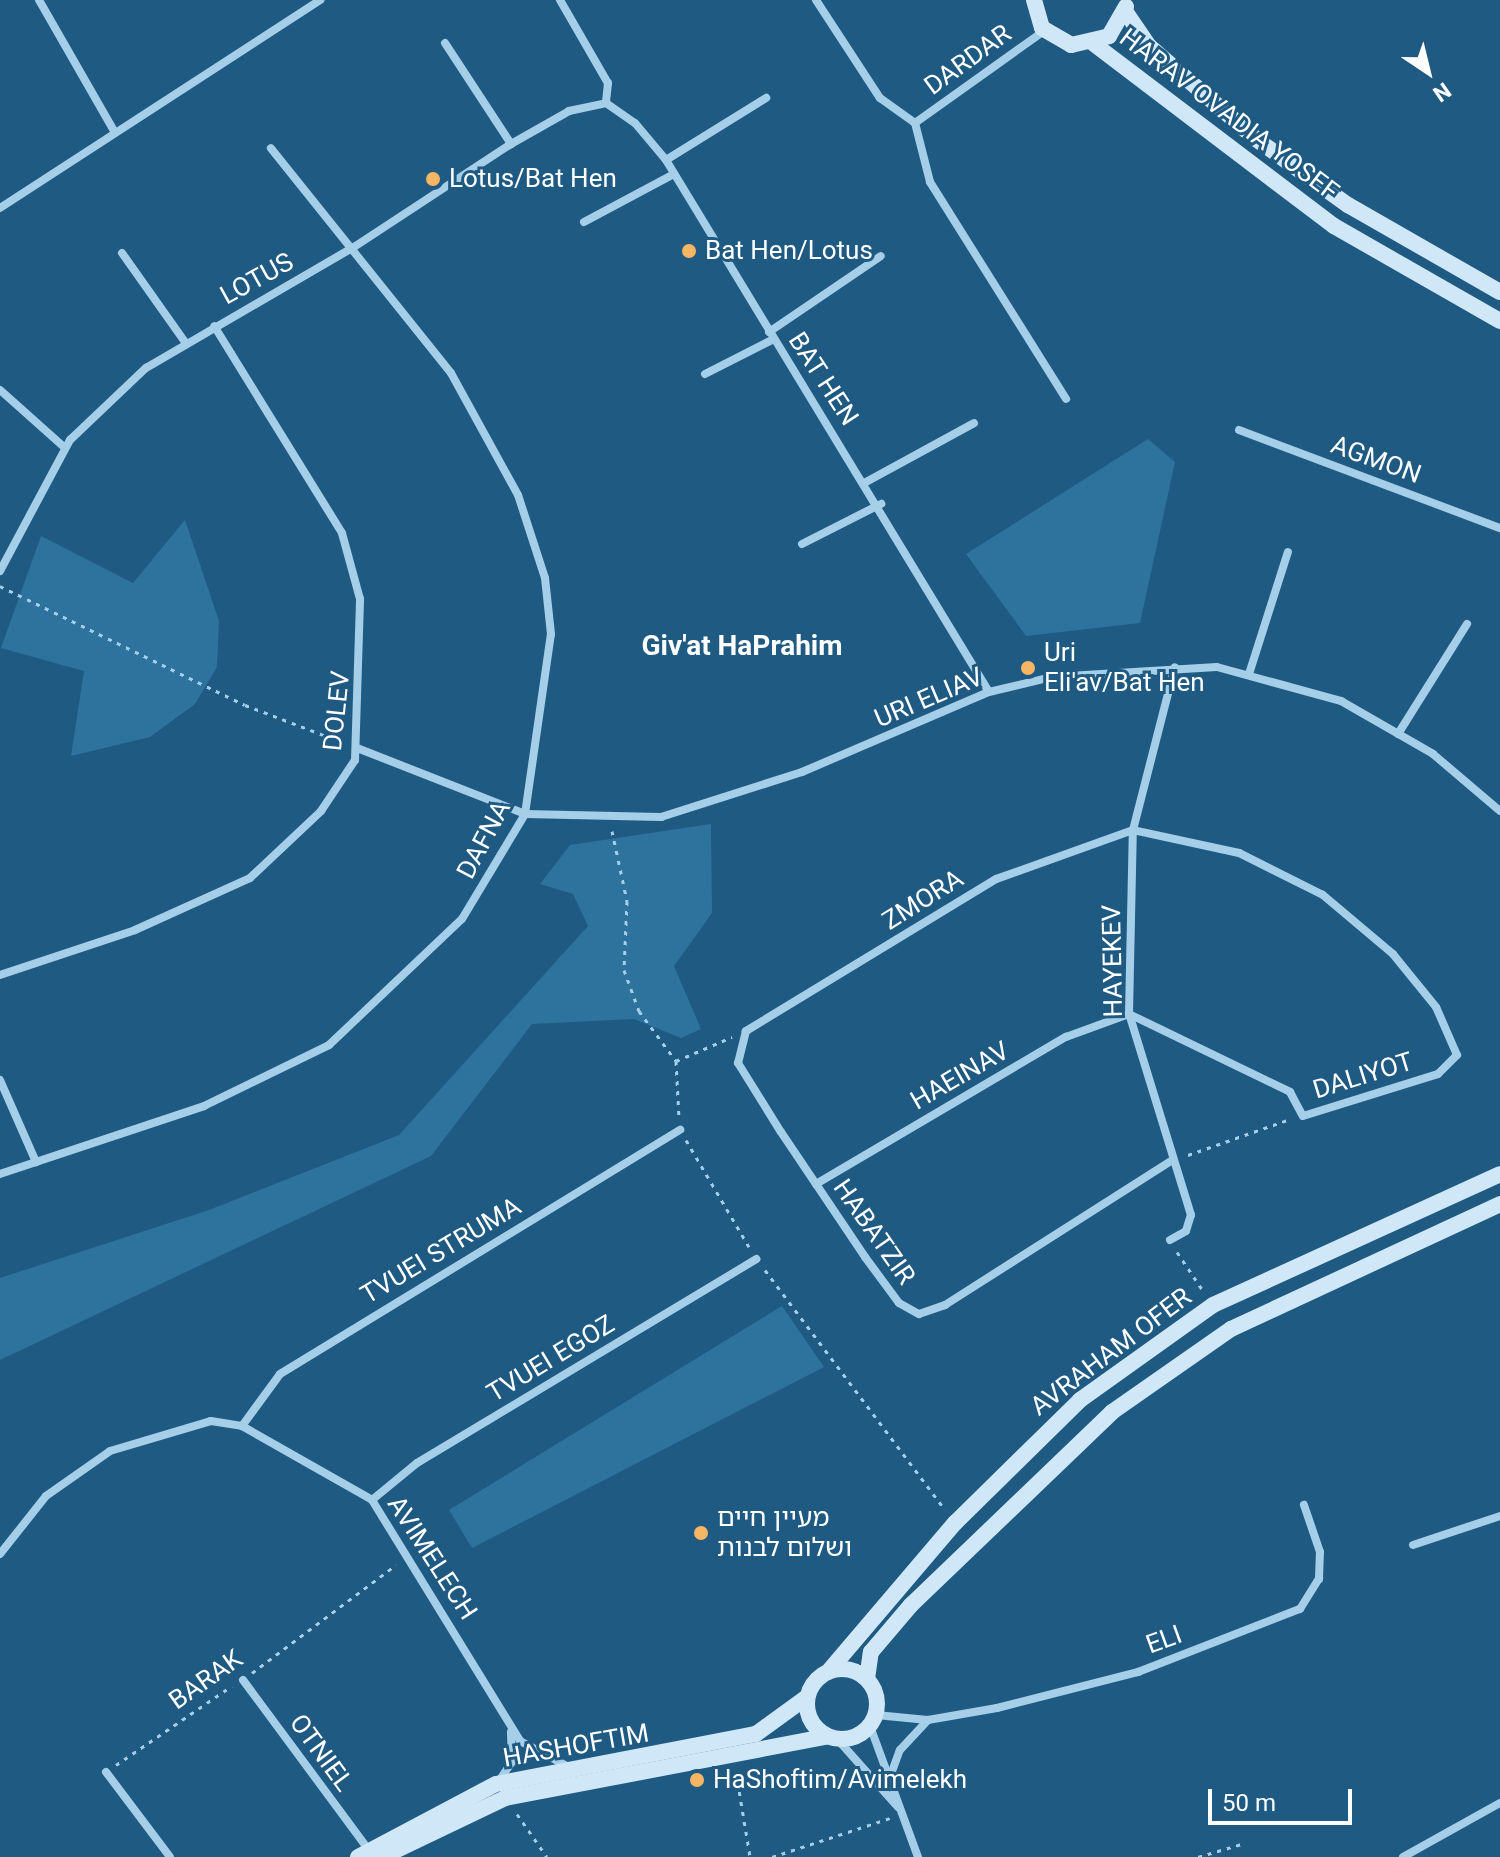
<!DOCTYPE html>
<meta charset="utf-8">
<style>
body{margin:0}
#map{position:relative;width:1500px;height:1857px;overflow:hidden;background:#1f5a82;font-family:Roboto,"Noto Sans Hebrew",sans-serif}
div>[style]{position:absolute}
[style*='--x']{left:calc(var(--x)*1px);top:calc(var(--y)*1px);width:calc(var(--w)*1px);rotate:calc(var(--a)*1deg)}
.green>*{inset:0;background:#2e739e}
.path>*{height:3px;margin-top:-1.5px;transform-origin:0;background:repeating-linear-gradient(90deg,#a5cee9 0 4px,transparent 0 10px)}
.street>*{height:8px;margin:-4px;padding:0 4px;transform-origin:4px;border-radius:4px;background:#a5cee9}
.secondary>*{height:16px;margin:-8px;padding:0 8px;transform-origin:8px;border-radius:8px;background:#d0e7f7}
.secondary>.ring{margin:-8px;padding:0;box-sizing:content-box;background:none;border:16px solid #d0e7f7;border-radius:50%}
.dots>*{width:22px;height:22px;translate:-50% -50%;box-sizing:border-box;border:4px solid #1f5a82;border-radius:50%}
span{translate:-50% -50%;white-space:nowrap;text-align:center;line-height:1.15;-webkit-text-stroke:6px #1f5a82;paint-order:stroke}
.street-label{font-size:26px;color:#fff}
.poi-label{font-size:26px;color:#fff}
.left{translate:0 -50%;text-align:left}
.neighbourhood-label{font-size:28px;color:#fff;font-weight:700}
.north{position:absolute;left:1388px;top:32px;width:80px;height:80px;-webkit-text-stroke:6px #1f5a82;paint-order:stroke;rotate:145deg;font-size:22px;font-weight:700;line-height:32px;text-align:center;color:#fff}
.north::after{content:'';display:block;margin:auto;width:28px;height:36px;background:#fff;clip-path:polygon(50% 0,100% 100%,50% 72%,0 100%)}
.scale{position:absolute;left:1208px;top:1789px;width:144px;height:36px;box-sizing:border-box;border:4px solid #fff;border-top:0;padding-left:10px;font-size:24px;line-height:28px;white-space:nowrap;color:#fff;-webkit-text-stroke:6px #1f5a82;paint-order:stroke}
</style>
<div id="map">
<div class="green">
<i style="clip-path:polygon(1148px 439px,1175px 462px,1140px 623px,1026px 636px,966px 554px)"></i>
<i style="clip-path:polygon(185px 520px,219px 621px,217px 667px,195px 704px,150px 737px,71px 756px,84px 671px,1px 648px,41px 536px,133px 583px)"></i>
<i style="clip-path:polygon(711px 824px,712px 913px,674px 966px,701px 1029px,681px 1038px,634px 1019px,532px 1024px,431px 1156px,0 1360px,0 1278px,209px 1210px,399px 1135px,588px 926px,573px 894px,540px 884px,570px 845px)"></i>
<i style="clip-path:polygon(782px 1306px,824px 1367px,472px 1548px,449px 1510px)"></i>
</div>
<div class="path">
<i style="--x:0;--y:586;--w:272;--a:25.9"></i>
<i style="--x:245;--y:705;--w:104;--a:20.9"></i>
<i style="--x:612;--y:831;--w:72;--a:77.9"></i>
<i style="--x:627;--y:901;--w:69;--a:92.5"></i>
<i style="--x:624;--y:970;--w:44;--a:69.9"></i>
<i style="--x:639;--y:1011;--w:62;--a:53.5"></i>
<i style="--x:676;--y:1061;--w:58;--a:87"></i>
<i style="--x:676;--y:1061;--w:61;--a:-23.2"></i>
<i style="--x:686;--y:1140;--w:124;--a:59.5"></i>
<i style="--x:1188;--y:1155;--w:108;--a:-19.4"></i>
<i style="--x:1177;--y:1252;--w:48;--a:56"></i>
<i style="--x:765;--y:1270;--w:300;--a:53.1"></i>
<i style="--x:252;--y:1673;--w:180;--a:-36.9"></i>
<i style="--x:116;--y:1765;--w:140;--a:-34.3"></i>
<i style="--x:736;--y:1772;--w:86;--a:80.6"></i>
<i style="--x:517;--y:1814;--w:52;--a:55.1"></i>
<i style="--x:772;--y:1857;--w:124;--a:-18.3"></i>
<i style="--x:1198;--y:1857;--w:49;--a:-16.6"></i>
</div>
<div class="street">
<i style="--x:39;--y:0;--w:149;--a:60.2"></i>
<i style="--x:560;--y:0;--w:96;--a:60"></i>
<i style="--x:608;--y:83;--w:20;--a:96"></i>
<i style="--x:816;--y:0;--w:117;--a:56.9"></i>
<i style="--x:880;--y:98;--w:43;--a:35.5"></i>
<i style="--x:915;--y:123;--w:61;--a:75.7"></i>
<i style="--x:930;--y:182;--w:256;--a:57.9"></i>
<i style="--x:445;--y:43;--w:121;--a:56.8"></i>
<i style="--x:606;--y:103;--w:35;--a:35"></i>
<i style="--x:635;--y:123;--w:48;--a:50"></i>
<i style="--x:666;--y:160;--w:622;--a:58.74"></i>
<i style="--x:915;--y:123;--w:158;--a:-35.5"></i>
<i style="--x:666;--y:160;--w:118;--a:-31.8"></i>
<i style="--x:0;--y:208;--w:382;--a:-33"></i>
<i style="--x:584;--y:222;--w:102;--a:-28.1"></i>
<i style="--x:122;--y:253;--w:109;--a:54.7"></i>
<i style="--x:769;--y:332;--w:135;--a:-34.2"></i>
<i style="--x:705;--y:374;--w:77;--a:-26.9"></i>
<i style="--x:0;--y:390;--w:87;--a:41.7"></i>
<i style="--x:1239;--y:430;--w:279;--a:20.6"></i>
<i style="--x:866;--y:482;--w:123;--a:-28.6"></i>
<i style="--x:802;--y:544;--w:89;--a:-26.9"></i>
<i style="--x:0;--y:571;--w:149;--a:-61.9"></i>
<i style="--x:70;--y:440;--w:105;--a:-43.5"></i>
<i style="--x:146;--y:368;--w:241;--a:-30.2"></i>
<i style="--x:354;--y:247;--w:188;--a:-33.3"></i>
<i style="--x:511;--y:144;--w:67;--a:-29.6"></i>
<i style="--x:569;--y:111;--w:38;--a:-12"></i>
<i style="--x:1249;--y:674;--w:128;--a:-72.3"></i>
<i style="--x:1398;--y:734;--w:130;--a:-57.9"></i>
<i style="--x:357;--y:748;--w:180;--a:21.4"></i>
<i style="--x:525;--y:814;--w:136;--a:1.3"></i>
<i style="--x:661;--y:817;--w:148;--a:-17.7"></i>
<i style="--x:802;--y:772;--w:203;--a:-23.2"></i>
<i style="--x:989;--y:692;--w:65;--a:-13.4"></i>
<i style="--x:1052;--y:677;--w:165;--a:-3.5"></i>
<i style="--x:1217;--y:667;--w:129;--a:15.3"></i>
<i style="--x:1341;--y:701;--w:106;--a:29.9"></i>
<i style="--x:1433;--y:754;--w:88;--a:40.4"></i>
<i style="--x:0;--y:975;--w:142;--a:-18.4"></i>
<i style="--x:135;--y:930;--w:126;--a:-24.3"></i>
<i style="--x:250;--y:878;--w:98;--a:-43.3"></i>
<i style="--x:321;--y:811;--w:61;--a:-56.3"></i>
<i style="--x:355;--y:760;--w:161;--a:-88.2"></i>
<i style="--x:360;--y:599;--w:68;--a:-105.3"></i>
<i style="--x:342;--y:533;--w:243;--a:-121.7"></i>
<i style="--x:0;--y:1080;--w:90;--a:66.3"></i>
<i style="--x:0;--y:1174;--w:215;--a:-18.4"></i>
<i style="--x:204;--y:1106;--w:139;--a:-26"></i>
<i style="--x:329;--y:1045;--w:183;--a:-43.5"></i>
<i style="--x:462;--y:919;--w:122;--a:-59"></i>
<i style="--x:525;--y:814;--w:182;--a:-81.8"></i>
<i style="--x:551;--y:634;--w:56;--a:-96.1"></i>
<i style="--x:545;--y:578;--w:87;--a:-108"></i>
<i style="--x:518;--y:495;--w:139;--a:-118.8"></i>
<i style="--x:451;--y:373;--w:288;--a:-128.7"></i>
<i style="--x:816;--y:1184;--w:290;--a:-30.5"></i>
<i style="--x:1066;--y:1037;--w:67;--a:-20.1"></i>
<i style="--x:1129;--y:1014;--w:179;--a:25.8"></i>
<i style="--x:1290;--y:1092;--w:27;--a:62"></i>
<i style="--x:1303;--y:1116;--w:141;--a:-17.3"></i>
<i style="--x:1438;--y:1074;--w:27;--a:-45"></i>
<i style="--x:1457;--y:1055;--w:52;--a:-113.6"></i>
<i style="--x:1436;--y:1007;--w:68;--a:-129.1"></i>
<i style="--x:1393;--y:954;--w:92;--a:-139.9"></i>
<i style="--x:1323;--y:895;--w:94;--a:-153.4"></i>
<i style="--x:1239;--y:853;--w:108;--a:-167.8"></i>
<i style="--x:1133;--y:830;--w:145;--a:160.3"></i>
<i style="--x:996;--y:879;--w:293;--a:148.7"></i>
<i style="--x:746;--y:1031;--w:33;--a:104"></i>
<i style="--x:738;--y:1063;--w:81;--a:58.1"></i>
<i style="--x:781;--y:1132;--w:63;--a:56.1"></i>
<i style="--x:816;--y:1184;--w:88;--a:56.1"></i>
<i style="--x:865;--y:1257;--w:57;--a:53.5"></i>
<i style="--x:899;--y:1303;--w:23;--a:29"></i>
<i style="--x:919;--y:1314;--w:28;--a:-19"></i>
<i style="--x:945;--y:1305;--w:270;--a:-32.5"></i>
<i style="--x:1170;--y:1240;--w:18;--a:-29"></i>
<i style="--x:1186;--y:1231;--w:17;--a:-73"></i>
<i style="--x:1191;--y:1215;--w:210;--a:-107.1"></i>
<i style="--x:1129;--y:1014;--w:184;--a:-88.8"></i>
<i style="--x:1133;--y:830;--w:168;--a:-75.6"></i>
<i style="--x:242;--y:1426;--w:64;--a:-53.8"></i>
<i style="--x:280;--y:1374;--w:469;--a:-31.4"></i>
<i style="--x:372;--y:1500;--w:58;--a:-39.4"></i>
<i style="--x:417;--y:1463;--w:396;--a:-31"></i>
<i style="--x:1413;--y:1545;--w:92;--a:-18.4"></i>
<i style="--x:0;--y:1554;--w:74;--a:-51.6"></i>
<i style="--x:46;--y:1496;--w:78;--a:-35.1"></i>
<i style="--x:110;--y:1451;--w:105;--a:-16.5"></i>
<i style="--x:211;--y:1421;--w:31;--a:9"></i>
<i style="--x:242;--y:1426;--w:150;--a:29.6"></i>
<i style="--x:372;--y:1500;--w:283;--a:58.4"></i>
<i style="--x:520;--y:1741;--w:51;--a:28.1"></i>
<i style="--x:243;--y:1680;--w:210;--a:53.5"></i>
<i style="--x:876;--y:1715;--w:52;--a:5.5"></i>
<i style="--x:928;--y:1720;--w:70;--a:-9.9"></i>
<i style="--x:997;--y:1708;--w:146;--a:-14.3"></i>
<i style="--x:1138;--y:1672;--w:174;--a:-21.3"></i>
<i style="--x:1300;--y:1609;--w:36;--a:-58"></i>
<i style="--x:1319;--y:1579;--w:27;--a:-88"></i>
<i style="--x:1320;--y:1552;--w:50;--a:-108.8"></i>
<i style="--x:870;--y:1726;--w:140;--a:69.9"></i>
<i style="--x:838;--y:1740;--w:90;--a:48.2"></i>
<i style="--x:106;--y:1772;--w:106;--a:53"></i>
<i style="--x:890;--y:1777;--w:29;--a:-70"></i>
<i style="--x:900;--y:1750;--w:41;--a:-47"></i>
<i style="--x:499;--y:1781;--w:23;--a:-56"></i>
<i style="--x:512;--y:1762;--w:30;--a:-92"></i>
<i style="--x:1403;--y:1857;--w:111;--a:-29.1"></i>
</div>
<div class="secondary">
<i style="--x:1034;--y:0;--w:29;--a:74"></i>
<i style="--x:1042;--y:28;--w:34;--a:30"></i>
<i style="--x:1071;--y:45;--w:39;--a:-13"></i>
<i style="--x:1109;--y:36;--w:34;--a:-60"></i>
<i style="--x:1125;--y:11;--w:42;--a:55.6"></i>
<i style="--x:1149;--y:46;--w:142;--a:41"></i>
<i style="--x:1256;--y:139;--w:113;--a:35.7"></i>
<i style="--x:1348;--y:205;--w:175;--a:29.8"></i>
<i style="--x:1094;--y:44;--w:301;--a:37.2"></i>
<i style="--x:1334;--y:226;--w:191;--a:29.8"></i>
<i class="ring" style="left:807px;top:1669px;width:54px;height:54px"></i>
<i style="--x:828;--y:1672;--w:196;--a:-49.6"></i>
<i style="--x:955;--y:1523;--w:175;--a:-44.5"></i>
<i style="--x:1080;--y:1400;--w:163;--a:-35.5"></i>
<i style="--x:1213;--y:1305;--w:315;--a:-24.5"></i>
<i style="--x:867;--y:1679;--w:27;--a:-82"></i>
<i style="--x:871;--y:1652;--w:62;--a:-49.6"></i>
<i style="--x:911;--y:1605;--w:279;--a:-43.8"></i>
<i style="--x:1112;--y:1412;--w:145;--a:-34.9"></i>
<i style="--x:1231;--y:1329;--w:297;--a:-24.9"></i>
<i style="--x:358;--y:1857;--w:156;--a:-27.9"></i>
<i style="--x:496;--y:1784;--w:265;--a:-10.9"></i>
<i style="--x:756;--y:1734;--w:63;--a:-36"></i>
<i style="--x:382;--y:1857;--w:136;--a:-25.6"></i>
<i style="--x:505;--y:1798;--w:327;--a:-10.8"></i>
</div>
<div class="dots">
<i style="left:433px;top:179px;background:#f7b664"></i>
<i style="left:689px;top:251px;background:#f7b664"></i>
<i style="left:1028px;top:668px;background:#f7b664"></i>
<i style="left:701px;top:1533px;background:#f7b664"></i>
<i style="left:697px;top:1780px;background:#f7b664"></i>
</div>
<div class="street-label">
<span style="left:968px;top:60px;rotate:-36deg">DARDAR</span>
<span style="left:1229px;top:115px;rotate:37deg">HARAV OVADIA YOSEF</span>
<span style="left:257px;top:279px;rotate:-29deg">LOTUS</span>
<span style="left:823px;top:379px;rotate:57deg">BAT HEN</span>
<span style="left:1376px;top:460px;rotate:20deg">AGMON</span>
<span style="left:929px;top:698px;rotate:-23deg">URI ELIAV</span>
<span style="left:337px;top:711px;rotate:-84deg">DOLEV</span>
<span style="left:484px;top:840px;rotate:-62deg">DAFNA</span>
<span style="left:923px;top:900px;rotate:-32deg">ZMORA</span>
<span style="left:1113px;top:961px;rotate:-91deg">HAYEKEV</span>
<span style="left:960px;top:1076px;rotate:-30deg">HAEINAV</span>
<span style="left:1363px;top:1076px;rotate:-17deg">DALIYOT</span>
<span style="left:874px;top:1232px;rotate:55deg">HABATZIR</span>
<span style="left:441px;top:1251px;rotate:-31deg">TVUEI STRUMA</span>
<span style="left:1111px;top:1352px;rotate:-37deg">AVRAHAM OFER</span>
<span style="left:551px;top:1359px;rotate:-31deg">TVUEI EGOZ</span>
<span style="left:432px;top:1558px;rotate:57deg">AVIMELECH</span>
<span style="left:1164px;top:1640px;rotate:-20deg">ELI</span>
<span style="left:206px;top:1680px;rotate:-35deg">BARAK</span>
<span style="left:576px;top:1746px;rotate:-10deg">HASHOFTIM</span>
<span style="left:321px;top:1753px;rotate:54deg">OTNIEL</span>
</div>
<div class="poi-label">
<span class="left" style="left:449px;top:179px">Lotus/Bat Hen</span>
<span class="left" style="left:705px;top:251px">Bat Hen/Lotus</span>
<span class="left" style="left:1044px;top:668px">Uri<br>Eli'av/Bat Hen</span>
<span class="left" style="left:717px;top:1533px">מעיין חיים<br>ושלום לבנות</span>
<span class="left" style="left:713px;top:1780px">HaShoftim/Avimelekh</span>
</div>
<div class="neighbourhood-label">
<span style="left:742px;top:646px">Giv'at HaPrahim</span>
</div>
<div class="north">N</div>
<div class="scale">50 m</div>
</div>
